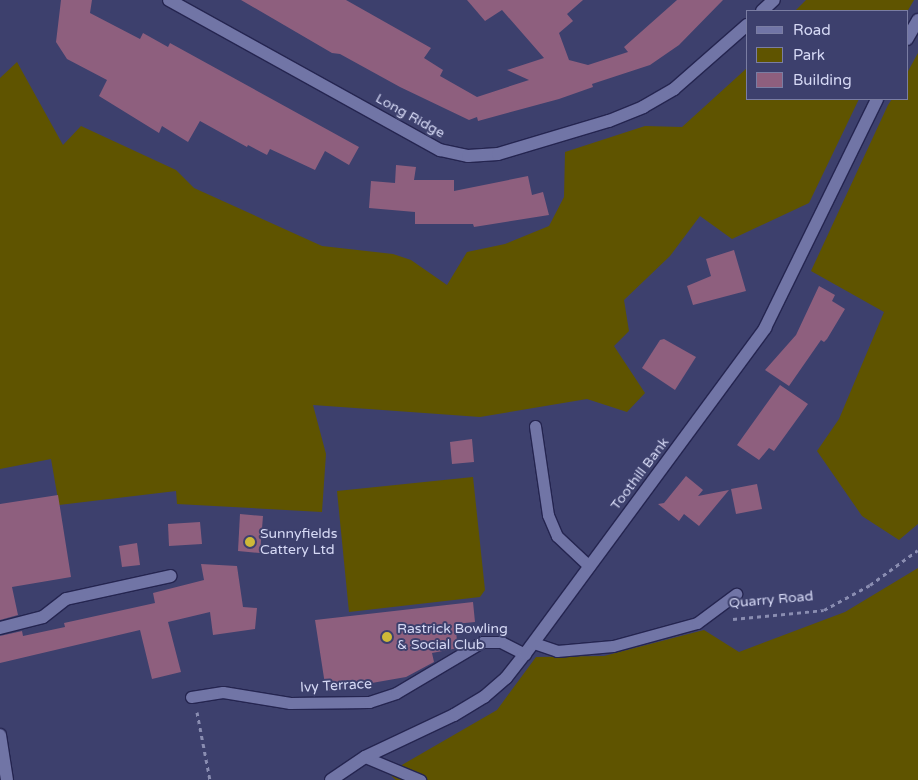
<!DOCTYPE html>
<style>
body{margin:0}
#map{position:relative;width:918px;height:780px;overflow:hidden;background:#3d406d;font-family:"Varela Round",sans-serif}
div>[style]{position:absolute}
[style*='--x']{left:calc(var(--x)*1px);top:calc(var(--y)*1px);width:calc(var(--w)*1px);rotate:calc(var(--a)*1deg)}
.green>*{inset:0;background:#5f5400}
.building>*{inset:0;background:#8e5f7e}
.path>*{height:3px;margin-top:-1.5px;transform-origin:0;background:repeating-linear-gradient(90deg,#8a8db1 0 4px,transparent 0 8px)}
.roads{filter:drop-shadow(1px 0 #252550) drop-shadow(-1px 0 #252550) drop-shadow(0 1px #252550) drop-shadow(0 -1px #252550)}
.lane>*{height:11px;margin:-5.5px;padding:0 5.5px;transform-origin:5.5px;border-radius:5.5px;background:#7175a6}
.street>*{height:12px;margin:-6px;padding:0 6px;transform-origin:6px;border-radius:6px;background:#7175a6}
.secondary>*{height:12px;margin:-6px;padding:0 6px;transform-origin:6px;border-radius:6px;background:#7175a6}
.dots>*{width:14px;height:14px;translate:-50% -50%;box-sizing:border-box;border:2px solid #3d406d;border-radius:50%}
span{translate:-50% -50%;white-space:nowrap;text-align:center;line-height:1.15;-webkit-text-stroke:4px #3d406d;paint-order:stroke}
.street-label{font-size:14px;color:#d6d9f5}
.poi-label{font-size:14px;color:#d6d9f5}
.left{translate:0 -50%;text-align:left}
.legend{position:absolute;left:746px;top:10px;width:162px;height:90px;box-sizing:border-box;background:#3d406d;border:1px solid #7a7da3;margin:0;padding:6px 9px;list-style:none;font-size:15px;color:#d6d9f5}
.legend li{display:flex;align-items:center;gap:10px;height:25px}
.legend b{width:25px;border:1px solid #7a7da3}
</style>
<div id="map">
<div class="green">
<i style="clip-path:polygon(806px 0,914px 0,907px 12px,795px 11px)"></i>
<i style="clip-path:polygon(918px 53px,918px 524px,899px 540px,862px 516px,817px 451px,839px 419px,884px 312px,811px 271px,888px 105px,892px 99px,907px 99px,907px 73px)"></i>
<i style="clip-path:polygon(17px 62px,63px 145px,81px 126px,176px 170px,194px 188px,322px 246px,393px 254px,411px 260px,447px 285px,467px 252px,505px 244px,549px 226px,564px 197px,565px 152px,645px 126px,682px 127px,747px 68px,747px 99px,859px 99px,809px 203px,732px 239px,700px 216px,670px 256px,624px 300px,629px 331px,614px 346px,645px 393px,627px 412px,587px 399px,480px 417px,313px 405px,326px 454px,322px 512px,177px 504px,176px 491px,59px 505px,51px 459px,0 469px,0 78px)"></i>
<i style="clip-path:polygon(473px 477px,485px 590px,480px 597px,349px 612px,337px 491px)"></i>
<i style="clip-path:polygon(918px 568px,918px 780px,396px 780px,388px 773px,497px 710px,536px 657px,604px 656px,704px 630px,739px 652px,845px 612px)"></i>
</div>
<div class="building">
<i style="clip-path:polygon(61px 0,92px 0,90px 13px,140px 39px,143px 33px,168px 47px,170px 43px,359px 147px,349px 165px,325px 151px,315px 170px,270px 149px,267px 155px,248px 145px,247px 147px,200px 121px,188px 142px,162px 126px,159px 133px,99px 96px,107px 80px,67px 59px,56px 42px)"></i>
<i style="clip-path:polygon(241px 0,346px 0,431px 48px,424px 58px,443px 70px,440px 76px,477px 97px,529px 80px,507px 70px,544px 58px,502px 10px,485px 21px,467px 0,583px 0,567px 14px,573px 21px,559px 33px,569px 60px,588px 65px,628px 52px,624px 47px,677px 0,723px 0,679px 45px,650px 65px,592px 84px,593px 87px,559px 99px,478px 121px,477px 117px,469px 120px,400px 87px,340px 54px,332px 53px)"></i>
<i style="clip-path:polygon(396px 165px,416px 167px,414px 180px,454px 180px,454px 191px,528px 176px,532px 195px,543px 192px,549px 215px,474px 227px,473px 224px,415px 224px,415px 212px,369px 208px,371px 181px,395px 183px)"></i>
<i style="clip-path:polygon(734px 250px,746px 291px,693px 305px,687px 286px,711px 276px,706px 259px)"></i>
<i style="clip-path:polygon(819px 286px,835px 295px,832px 301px,845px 309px,827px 339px,824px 342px,821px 340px,789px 386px,765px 370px,796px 335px)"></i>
<i style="clip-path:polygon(664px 339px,696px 357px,675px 390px,642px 368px,660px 340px)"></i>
<i style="clip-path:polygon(780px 385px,808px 404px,774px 451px,769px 448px,759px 460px,737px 445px)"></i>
<i style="clip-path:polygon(472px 439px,474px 462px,452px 464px,450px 442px)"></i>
<i style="clip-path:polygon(686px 476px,703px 490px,698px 496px,729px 490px,699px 526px,684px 514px,679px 521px,658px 504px,664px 503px)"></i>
<i style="clip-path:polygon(757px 484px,762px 509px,736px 514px,731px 489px)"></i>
<i style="clip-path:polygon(58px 495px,71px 577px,12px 587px,18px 615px,0 620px,0 504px)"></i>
<i style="clip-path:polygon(240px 514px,263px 516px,260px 553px,238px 551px)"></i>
<i style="clip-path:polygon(200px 522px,202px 544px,169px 546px,168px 524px)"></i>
<i style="clip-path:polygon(137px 543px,140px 565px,122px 567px,119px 546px)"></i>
<i style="clip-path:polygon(201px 564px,237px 566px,243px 607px,257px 608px,255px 629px,213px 635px,210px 612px,168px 622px,181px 672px,152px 679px,140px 630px,0 663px,0 636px,22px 631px,23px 636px,65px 627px,64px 623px,155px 603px,153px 593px,204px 580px)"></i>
<i style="clip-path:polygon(473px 602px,475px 622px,455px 624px,458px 648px,432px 653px,434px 662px,406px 677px,326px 691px,315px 620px)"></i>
</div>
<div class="path">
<i style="--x:733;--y:619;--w:91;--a:-5.6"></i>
<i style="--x:824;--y:610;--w:52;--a:-28.5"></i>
<i style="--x:870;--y:585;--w:59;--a:-36.1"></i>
<i style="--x:197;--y:712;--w:69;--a:79.2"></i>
</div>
<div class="roads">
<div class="lane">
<i style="--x:535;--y:426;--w:90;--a:81.7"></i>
<i style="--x:548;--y:515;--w:23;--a:67"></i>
<i style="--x:557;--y:536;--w:44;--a:43.2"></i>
<i style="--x:534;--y:643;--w:24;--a:19"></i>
<i style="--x:557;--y:651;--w:56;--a:-5.1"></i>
<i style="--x:613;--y:646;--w:87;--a:-15.3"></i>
<i style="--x:697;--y:623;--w:49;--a:-36.6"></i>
<i style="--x:191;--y:697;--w:32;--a:-9"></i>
<i style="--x:223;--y:692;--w:68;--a:9.3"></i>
<i style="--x:290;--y:703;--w:79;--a:-0.7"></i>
<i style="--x:369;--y:702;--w:28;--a:-18"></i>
<i style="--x:396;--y:693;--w:100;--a:-30.7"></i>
<i style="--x:482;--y:642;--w:19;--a:0"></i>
<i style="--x:501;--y:642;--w:27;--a:27"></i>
<i style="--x:365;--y:757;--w:60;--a:22.7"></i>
</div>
<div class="street">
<i style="--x:169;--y:0;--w:310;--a:29"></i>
<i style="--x:440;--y:150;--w:29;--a:12"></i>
<i style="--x:468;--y:156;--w:30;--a:-4"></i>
<i style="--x:498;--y:154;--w:116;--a:-16.6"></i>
<i style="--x:609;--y:121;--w:37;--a:-22"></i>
<i style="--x:643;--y:107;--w:36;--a:-30"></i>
<i style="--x:674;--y:89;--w:97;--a:-41.2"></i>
<i style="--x:762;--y:11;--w:16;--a:-43"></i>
<i style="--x:0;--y:628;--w:44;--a:-14.3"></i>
<i style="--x:43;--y:617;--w:29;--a:-38"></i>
<i style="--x:66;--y:599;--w:107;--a:-12.4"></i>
<i style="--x:0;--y:735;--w:46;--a:81.2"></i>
</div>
<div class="secondary">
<i style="--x:907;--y:39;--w:22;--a:-60"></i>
<i style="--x:331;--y:780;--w:41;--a:-34.1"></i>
<i style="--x:365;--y:757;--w:98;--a:-25.3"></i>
<i style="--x:454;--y:715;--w:35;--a:-31"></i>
<i style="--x:484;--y:697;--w:29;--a:-41"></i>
<i style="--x:506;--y:678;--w:31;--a:-52"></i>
<i style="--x:525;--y:654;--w:405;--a:-53.6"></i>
<i style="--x:765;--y:328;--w:255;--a:-63.9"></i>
</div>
</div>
<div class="dots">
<i style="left:250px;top:542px;background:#cdb938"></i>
<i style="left:387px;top:637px;background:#cdb938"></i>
</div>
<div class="street-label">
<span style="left:410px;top:116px;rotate:29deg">Long Ridge</span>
<span style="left:640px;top:474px;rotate:-53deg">Toothill Bank</span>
<span style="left:771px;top:600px;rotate:-5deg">Quarry Road</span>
<span style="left:336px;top:686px;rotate:-3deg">Ivy Terrace</span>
</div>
<div class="poi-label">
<span class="left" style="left:260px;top:542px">Sunnyfields<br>Cattery Ltd</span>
<span class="left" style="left:397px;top:637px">Rastrick Bowling<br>&amp; Social Club</span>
</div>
<ul class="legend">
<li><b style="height:6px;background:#7175a6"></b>Road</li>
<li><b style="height:14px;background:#5f5400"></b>Park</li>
<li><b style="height:14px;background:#8e5f7e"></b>Building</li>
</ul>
</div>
